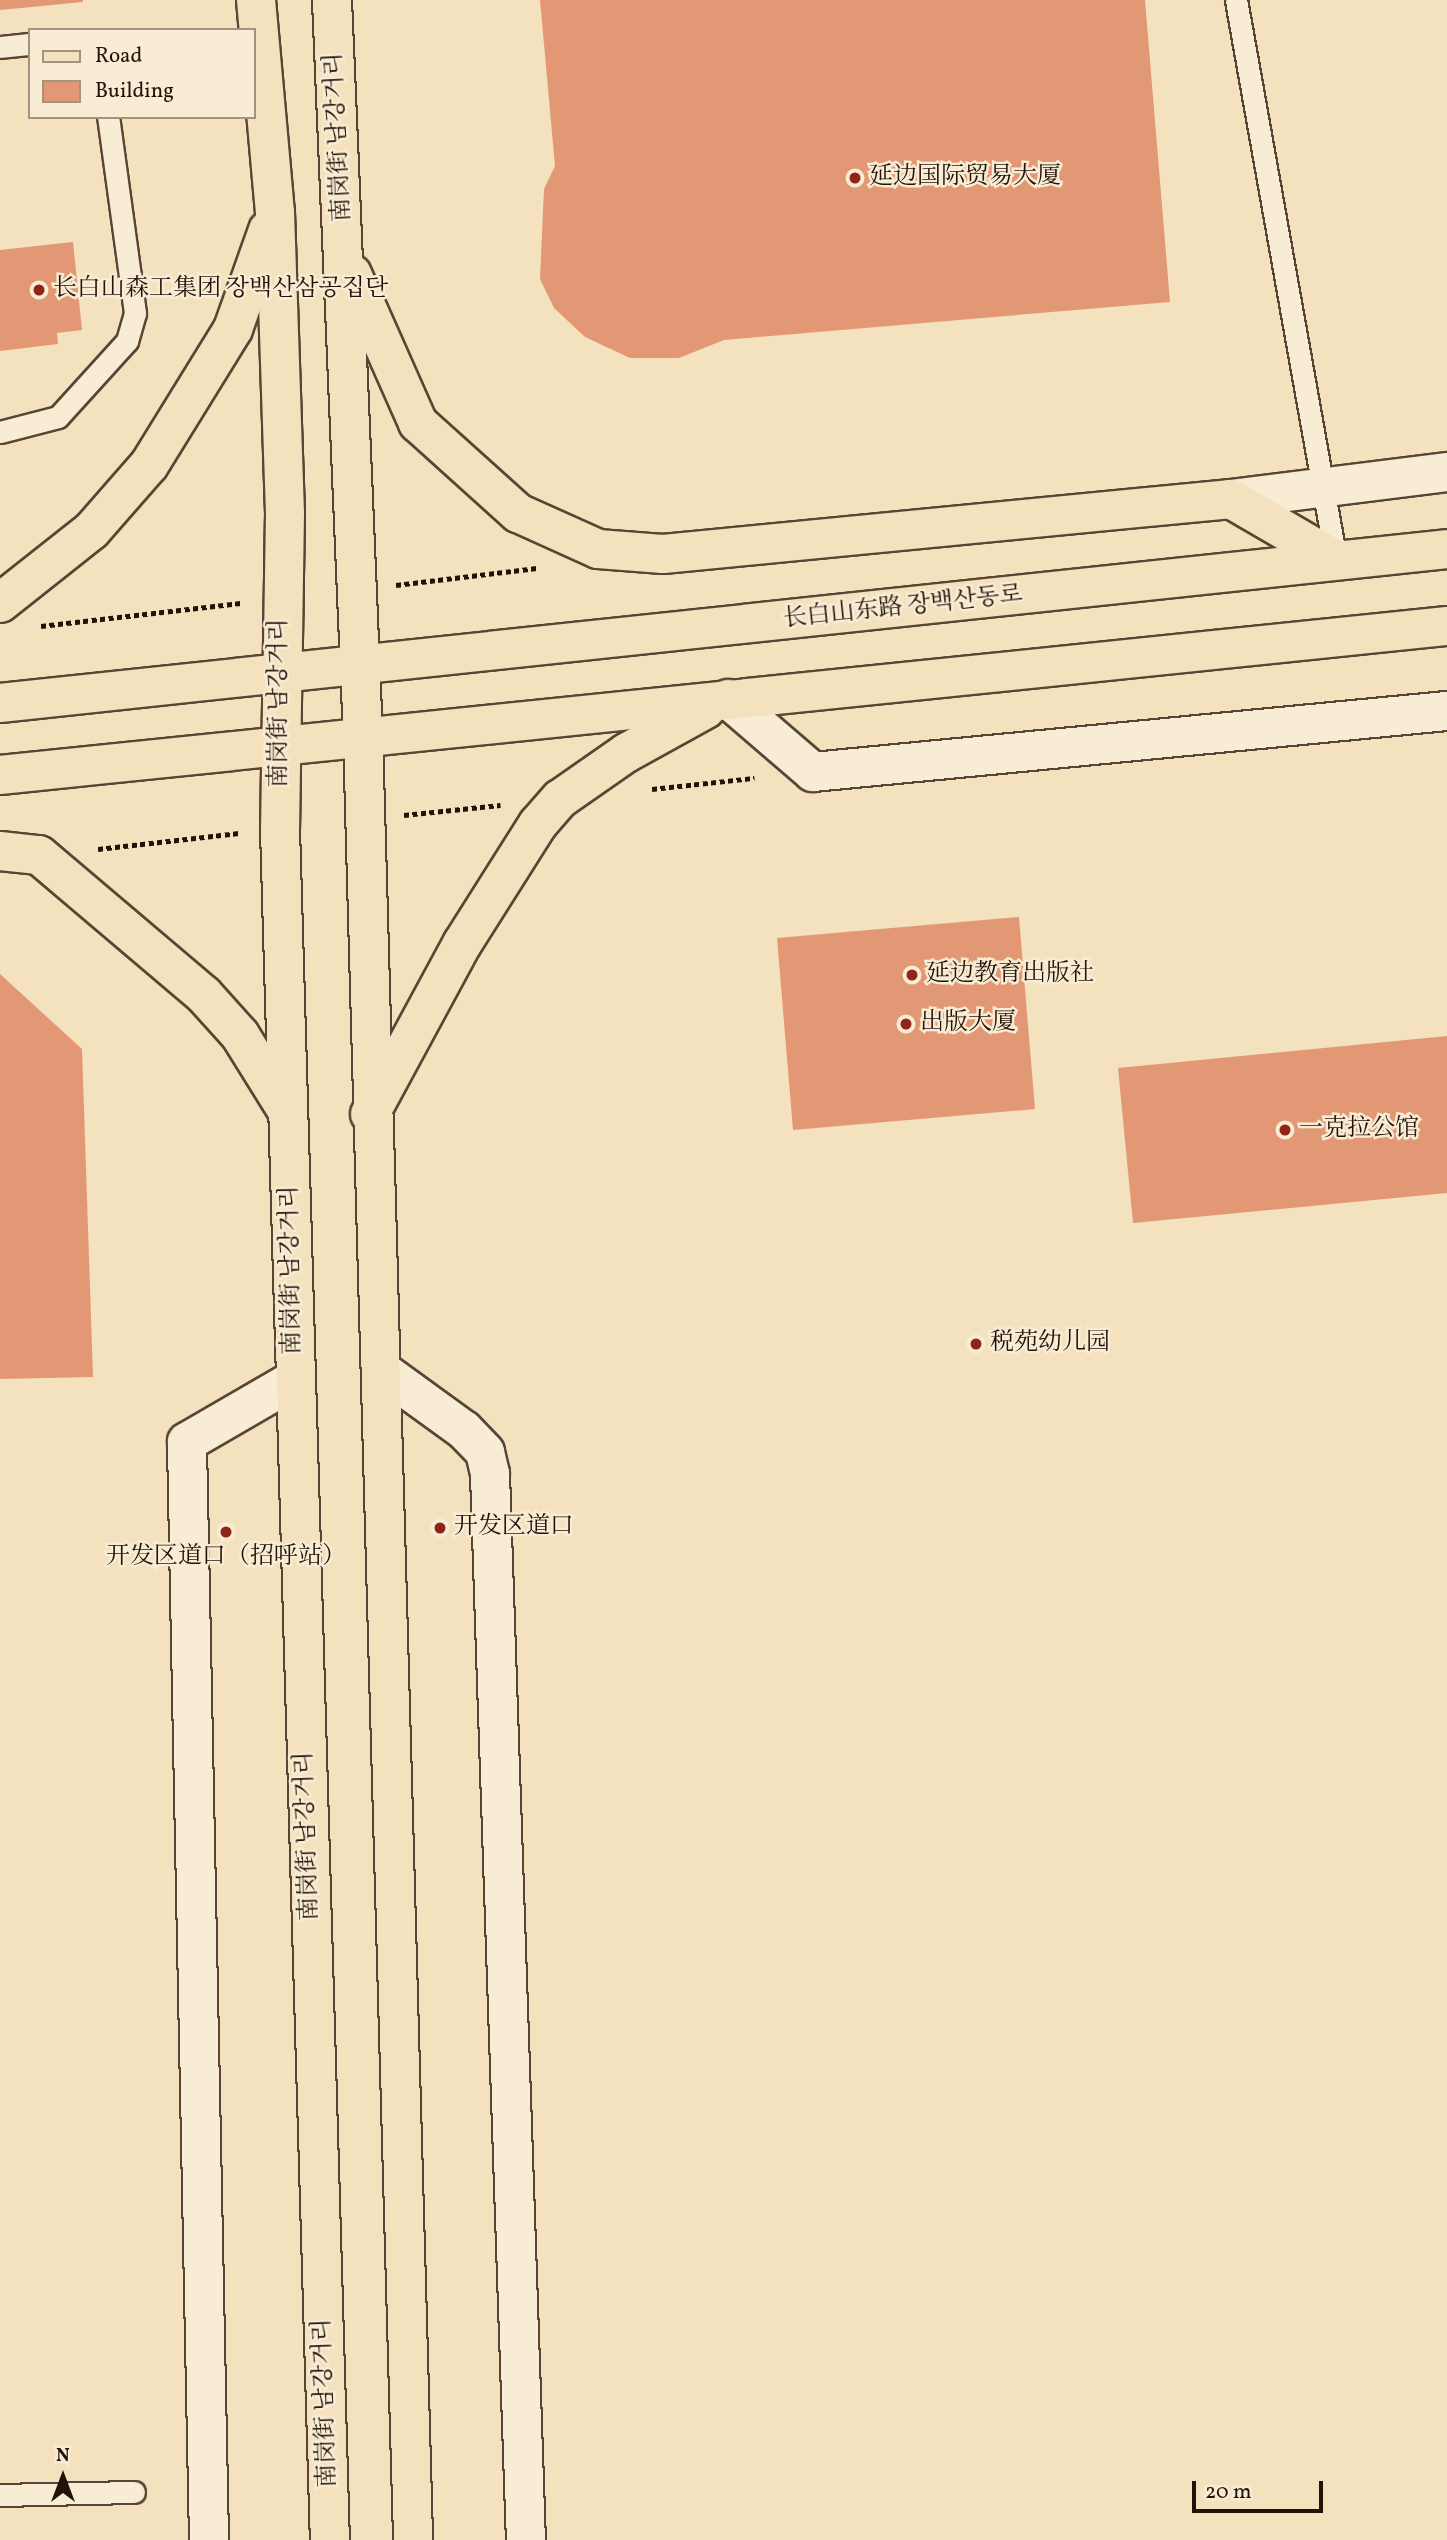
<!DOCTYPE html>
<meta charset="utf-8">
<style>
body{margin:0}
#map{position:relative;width:1447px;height:2540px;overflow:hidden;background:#f4e1bd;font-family:Vollkorn,"Noto Serif SC","Noto Serif KR",serif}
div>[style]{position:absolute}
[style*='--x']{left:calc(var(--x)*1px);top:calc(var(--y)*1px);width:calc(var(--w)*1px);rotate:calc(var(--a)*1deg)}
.building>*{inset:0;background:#e39875}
.path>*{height:4.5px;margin-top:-2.25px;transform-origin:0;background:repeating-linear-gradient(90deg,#241108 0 5px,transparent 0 8.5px)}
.roads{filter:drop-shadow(2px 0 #584535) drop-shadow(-2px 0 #584535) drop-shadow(0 2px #584535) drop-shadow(0 -2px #584535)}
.lane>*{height:21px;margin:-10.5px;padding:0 10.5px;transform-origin:10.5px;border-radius:10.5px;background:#f8ecd4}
.street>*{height:38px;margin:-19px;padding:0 19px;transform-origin:19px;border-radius:19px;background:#f8ecd4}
.secondary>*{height:38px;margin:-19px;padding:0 19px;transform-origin:19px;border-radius:19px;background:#f8ecd4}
.primary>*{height:38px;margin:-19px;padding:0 19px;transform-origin:19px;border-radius:19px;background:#f4e1bd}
.dots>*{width:19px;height:19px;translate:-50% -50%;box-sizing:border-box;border:4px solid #f8ecd4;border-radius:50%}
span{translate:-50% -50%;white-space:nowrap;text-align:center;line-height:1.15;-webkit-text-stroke:5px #f8ecd4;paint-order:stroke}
.street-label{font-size:24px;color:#241108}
.poi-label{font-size:24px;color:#241108}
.left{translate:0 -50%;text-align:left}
.legend{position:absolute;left:28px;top:28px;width:228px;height:91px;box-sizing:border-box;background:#f8ecd4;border:2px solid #a39482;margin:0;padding:9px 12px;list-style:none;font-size:21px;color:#241108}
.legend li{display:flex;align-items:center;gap:14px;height:35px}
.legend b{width:35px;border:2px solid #a39482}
.north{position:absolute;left:28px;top:2442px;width:70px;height:70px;-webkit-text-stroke:5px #f8ecd4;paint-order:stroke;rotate:0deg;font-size:19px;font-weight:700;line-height:28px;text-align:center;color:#241108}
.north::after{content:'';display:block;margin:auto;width:24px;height:32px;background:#241108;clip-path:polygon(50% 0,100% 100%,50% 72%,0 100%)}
.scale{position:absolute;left:1192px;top:2481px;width:131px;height:32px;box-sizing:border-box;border:4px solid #241108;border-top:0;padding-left:9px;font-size:21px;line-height:24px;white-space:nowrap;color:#241108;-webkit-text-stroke:5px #f8ecd4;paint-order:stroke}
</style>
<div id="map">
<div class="building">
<i style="clip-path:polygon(0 0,83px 0,83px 2px,0 10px)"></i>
<i style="clip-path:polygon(540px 0,1145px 0,1170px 302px,724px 340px,679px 358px,630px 358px,585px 337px,554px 308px,540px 279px,544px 189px,555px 166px)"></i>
<i style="clip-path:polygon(73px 242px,82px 330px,57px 333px,58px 344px,0 351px,0 250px)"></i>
<i style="clip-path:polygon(1019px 917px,1035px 1109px,793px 1130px,777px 938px)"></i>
<i style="clip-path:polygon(0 974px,82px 1049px,93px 1377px,0 1379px)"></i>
<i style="clip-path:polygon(1447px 1036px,1447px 1193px,1133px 1223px,1118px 1068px)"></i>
</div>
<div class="path">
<i style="--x:396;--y:585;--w:142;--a:-6.9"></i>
<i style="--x:41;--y:626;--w:201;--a:-6.6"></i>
<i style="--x:652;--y:789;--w:103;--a:-6.2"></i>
<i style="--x:404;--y:815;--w:97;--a:-5.9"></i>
<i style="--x:98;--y:849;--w:142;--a:-6.5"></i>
</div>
<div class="roads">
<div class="lane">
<i style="--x:1236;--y:0;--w:569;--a:79.88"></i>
<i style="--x:0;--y:47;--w:30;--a:-6"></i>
<i style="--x:0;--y:432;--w:60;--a:-14.5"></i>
<i style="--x:58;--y:417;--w:103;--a:-47.8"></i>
<i style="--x:127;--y:341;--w:29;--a:-74"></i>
<i style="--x:135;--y:313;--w:198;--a:-97.8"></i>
<i style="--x:0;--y:2495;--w:134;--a:-1.3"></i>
</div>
<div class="street">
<i style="--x:381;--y:1370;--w:102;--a:35.9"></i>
<i style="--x:464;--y:1430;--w:30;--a:46"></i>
<i style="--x:485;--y:1452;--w:23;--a:77"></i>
<i style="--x:490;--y:1474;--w:1067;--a:88.07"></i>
<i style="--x:209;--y:2540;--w:1098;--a:-91.15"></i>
<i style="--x:187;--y:1442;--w:124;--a:-30.1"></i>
</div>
<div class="secondary">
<i style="--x:1231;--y:499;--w:218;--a:-7.1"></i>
<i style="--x:728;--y:699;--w:112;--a:40.7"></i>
<i style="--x:813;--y:772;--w:637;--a:-5.5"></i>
</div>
<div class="primary">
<i style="--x:256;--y:0;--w:213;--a:84.9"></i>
<i style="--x:275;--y:212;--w:301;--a:88.1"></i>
<i style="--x:285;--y:513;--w:316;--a:90.9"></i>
<i style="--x:280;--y:829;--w:1712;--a:88.33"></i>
<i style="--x:332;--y:0;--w:737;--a:87.59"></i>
<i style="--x:363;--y:736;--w:1805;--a:88.41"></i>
<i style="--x:352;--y:274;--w:163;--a:66.1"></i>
<i style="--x:418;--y:423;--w:135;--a:42"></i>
<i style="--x:518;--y:513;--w:88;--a:24.2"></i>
<i style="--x:598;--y:549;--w:65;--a:4.4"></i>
<i style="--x:663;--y:554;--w:571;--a:-5.53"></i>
<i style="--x:1231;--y:499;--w:121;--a:30.2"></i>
<i style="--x:0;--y:603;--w:117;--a:-38.4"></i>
<i style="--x:92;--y:530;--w:86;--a:-48.8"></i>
<i style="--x:149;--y:465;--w:160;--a:-58.3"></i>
<i style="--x:233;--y:329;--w:105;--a:-70.5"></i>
<i style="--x:0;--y:703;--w:1455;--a:-6.07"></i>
<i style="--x:0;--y:775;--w:1455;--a:-5.88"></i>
<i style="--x:0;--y:851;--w:39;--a:6"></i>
<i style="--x:39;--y:855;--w:216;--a:40.3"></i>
<i style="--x:204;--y:995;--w:54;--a:48"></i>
<i style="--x:240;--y:1035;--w:91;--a:58.1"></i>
<i style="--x:370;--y:1114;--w:193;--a:-61.6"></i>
<i style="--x:462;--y:944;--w:142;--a:-57.7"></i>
<i style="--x:538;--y:824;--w:33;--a:-49"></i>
<i style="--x:560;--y:799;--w:80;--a:-34.9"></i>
<i style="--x:626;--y:753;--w:91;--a:-28.8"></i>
</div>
</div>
<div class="dots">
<i style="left:855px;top:178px;background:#8f2418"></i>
<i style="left:39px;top:290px;background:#8f2418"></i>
<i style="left:912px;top:975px;background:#8f2418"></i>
<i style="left:906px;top:1024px;background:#8f2418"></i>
<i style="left:1285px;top:1130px;background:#8f2418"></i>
<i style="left:976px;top:1344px;background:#8f2418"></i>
<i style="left:440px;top:1528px;background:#8f2418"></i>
<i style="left:226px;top:1532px;background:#8f2418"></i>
</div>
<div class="street-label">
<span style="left:339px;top:137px;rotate:-93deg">南岗街 남강거리</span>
<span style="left:903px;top:608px;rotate:-6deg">长白山东路 장백산동로</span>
<span style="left:280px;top:703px;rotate:-90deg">南岗街 남강거리</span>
<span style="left:292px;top:1270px;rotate:-91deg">南岗街 남강거리</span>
<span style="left:308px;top:1836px;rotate:-92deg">南岗街 남강거리</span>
<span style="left:326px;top:2403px;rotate:-92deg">南岗街 남강거리</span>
</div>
<div class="poi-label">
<span class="left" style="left:869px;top:178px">延边国际贸易大厦</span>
<span class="left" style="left:53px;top:290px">长白山森工集团 장백산삼공집단</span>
<span class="left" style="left:926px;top:975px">延边教育出版社</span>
<span class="left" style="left:920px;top:1024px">出版大厦</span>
<span class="left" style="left:1299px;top:1130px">一克拉公馆</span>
<span class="left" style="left:990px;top:1344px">税苑幼儿园</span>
<span class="left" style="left:454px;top:1528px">开发区道口</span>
<span style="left:226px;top:1558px">开发区道口（招呼站）</span>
</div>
<ul class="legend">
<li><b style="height:9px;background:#f4e1bd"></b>Road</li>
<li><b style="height:19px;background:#e39875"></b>Building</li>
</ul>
<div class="north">N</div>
<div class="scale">20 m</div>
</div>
